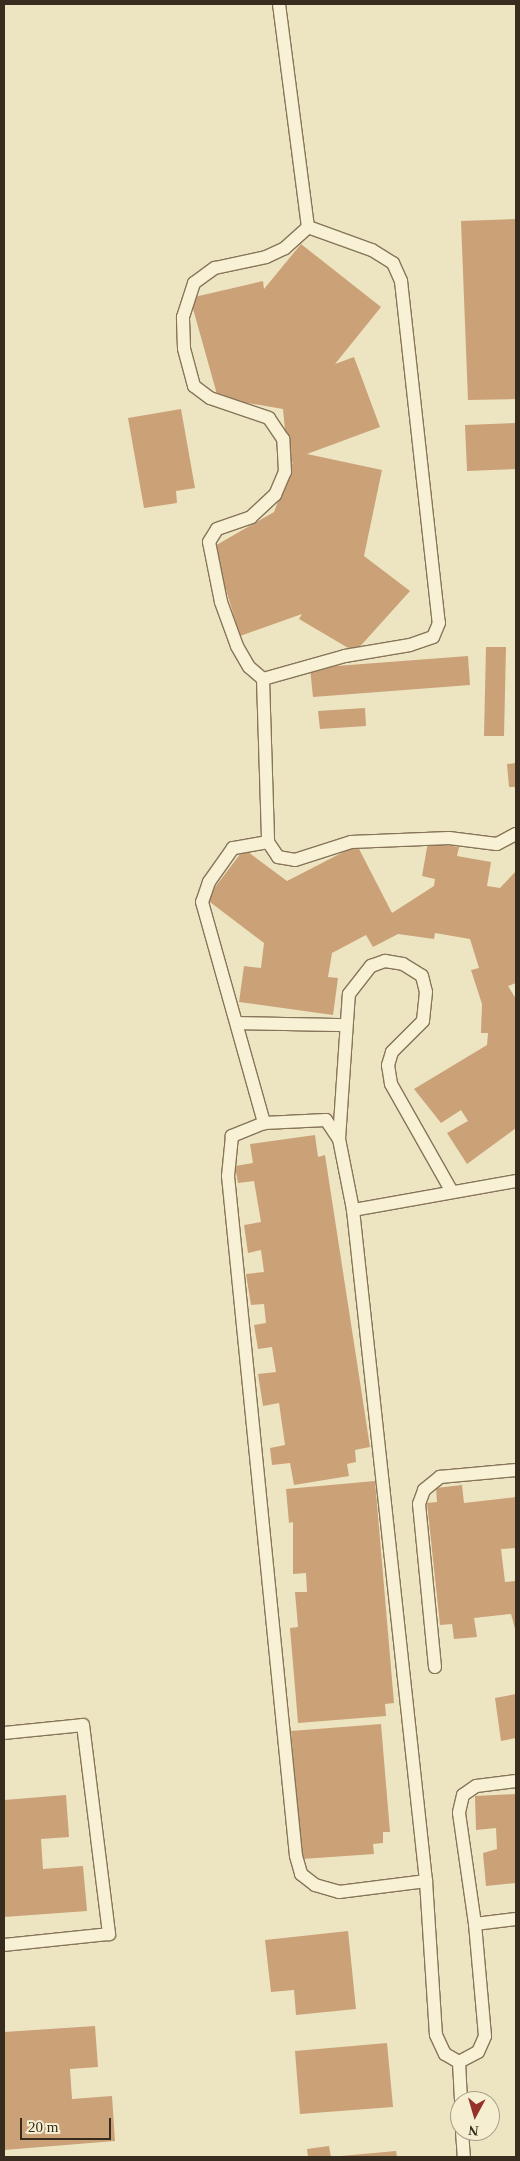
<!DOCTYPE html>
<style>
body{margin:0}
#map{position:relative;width:520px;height:2161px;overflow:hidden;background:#ede4c2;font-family:Georgia,serif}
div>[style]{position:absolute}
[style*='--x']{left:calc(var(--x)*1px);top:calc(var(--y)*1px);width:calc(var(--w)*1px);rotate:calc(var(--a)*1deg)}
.building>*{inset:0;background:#cba178}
.roads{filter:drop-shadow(1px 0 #877559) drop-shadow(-1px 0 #877559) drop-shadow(0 1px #877559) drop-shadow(0 -1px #877559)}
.lane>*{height:12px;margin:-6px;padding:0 6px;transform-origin:6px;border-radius:6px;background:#f8f1d5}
span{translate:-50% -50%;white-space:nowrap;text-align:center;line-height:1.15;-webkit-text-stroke:4px #f5eed1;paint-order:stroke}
.frame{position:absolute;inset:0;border:5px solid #372c1d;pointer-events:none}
.north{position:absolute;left:450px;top:2091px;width:50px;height:50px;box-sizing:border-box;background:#f5eed1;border:1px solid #a9a089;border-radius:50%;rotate:186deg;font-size:14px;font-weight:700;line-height:20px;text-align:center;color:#372c1d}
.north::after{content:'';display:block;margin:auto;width:18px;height:22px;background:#95322a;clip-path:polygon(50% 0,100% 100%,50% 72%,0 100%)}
.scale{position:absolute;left:20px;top:2118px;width:91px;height:22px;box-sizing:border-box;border:2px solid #372c1d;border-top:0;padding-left:6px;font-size:15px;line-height:18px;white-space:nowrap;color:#372c1d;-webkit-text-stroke:4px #f5eed1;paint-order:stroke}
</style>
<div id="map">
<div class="building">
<i style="clip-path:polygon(516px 219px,516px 399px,468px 400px,461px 221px)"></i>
<i style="clip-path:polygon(301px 244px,381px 307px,335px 364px,354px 357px,380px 427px,307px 454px,382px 470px,364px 556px,410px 591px,355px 652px,299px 619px,302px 614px,240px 636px,213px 547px,274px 512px,293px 462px,288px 462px,283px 409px,218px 398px,190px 298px,263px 281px,264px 289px)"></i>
<i style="clip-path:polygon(181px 409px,195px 488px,176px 491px,177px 503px,144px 508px,128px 418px)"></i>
<i style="clip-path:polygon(516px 423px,516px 469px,467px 471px,465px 425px)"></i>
<i style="clip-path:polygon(486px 647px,506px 647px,504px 736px,484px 736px)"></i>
<i style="clip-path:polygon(468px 656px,470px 685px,313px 697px,310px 668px)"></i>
<i style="clip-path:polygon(365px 708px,366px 726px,320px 729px,318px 711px)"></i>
<i style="clip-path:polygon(516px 763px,516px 787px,509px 787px,507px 764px)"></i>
<i style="clip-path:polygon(428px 842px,459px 847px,457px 856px,491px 862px,487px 886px,500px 888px,516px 871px,516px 983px,508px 986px,516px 999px,516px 1128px,467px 1164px,447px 1133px,468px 1121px,461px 1110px,441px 1123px,414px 1089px,487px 1045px,488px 1033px,481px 1033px,482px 1004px,471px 970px,479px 968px,470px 939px,435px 933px,434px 939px,398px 934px,373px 947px,366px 935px,332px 953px,328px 977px,338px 978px,333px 1015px,239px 1002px,244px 966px,261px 968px,264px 943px,206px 899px,244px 849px,287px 881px,357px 845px,392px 913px,434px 886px,435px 879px,422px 876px)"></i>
<i style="clip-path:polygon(315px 1135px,318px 1157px,325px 1155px,370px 1447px,355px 1450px,356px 1462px,347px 1464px,349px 1476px,294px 1485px,290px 1463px,272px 1465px,270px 1448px,285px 1445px,279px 1403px,263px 1406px,258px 1374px,276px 1372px,272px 1347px,258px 1349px,254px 1325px,266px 1323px,264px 1304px,251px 1305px,246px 1274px,264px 1272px,261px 1250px,248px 1253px,244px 1225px,261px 1222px,254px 1181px,238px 1183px,235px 1166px,253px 1163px,250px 1144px)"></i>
<i style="clip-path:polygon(375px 1481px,394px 1703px,385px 1704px,386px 1716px,298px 1723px,290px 1628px,298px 1627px,295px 1592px,307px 1592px,306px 1573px,293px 1574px,293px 1522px,289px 1523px,286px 1489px)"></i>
<i style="clip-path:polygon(462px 1485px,464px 1503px,516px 1497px,516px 1548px,501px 1549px,505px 1582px,516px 1581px,516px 1632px,511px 1614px,474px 1618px,477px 1637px,454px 1639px,452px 1624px,440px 1625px,427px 1503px,437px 1502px,436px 1488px)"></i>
<i style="clip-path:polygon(516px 1694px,516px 1738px,501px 1741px,495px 1698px)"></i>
<i style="clip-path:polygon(381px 1724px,390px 1832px,383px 1832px,383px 1843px,373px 1844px,374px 1854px,302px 1859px,291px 1731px)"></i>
<i style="clip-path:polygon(516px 1794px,516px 1883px,486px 1886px,483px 1853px,497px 1849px,496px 1828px,476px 1830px,475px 1796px)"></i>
<i style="clip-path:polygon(66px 1795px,69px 1837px,41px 1839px,43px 1869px,83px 1866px,87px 1911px,4px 1917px,4px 1800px)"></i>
<i style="clip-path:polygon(348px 1931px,356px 2009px,296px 2015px,294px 1990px,271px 1992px,265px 1940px)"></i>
<i style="clip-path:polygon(95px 2026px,98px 2067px,70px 2069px,72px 2099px,112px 2096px,115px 2141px,4px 2150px,4px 2032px)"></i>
<i style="clip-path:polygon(387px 2043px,393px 2107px,300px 2114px,295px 2051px)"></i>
<i style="clip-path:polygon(329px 2146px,331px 2157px,308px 2157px,307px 2149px)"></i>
<i style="clip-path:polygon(396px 2151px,397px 2157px,342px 2157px,341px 2156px)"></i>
</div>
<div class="roads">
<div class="lane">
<i style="--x:279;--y:4;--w:225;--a:82.6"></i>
<i style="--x:308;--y:227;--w:68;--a:19.8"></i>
<i style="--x:372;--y:250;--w:25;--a:32"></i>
<i style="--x:393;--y:263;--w:20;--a:66"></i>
<i style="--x:401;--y:281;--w:344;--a:83.7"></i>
<i style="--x:439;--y:623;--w:15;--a:113"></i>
<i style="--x:433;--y:637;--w:24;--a:161"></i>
<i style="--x:410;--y:645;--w:66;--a:170.4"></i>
<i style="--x:345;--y:656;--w:85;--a:164.3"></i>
<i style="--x:263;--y:679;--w:18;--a:-139"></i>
<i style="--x:249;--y:667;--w:24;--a:-120"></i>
<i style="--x:237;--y:646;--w:47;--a:-110"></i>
<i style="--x:221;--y:602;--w:61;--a:-101.3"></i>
<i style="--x:209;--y:542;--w:15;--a:-58"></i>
<i style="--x:217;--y:529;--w:36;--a:-19"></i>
<i style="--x:251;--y:517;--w:33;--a:-43"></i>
<i style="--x:275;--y:495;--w:25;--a:-67"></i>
<i style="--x:285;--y:472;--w:33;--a:-93"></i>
<i style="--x:283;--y:439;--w:25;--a:-124"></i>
<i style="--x:269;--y:418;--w:62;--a:-161.3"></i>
<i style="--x:210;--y:398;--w:20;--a:-143"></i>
<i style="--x:194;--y:386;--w:39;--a:-105"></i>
<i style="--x:184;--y:348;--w:31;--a:-92"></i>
<i style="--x:183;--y:317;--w:36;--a:-72"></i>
<i style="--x:194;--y:283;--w:26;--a:-36"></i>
<i style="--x:215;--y:268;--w:52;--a:-12.2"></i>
<i style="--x:266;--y:257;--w:21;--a:-25"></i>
<i style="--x:285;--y:248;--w:31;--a:-42"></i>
<i style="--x:263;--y:679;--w:163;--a:88.2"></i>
<i style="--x:268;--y:842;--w:18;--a:56"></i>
<i style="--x:278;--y:857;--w:17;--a:10"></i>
<i style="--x:295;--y:860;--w:59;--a:-17.8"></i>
<i style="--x:351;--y:842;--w:98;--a:-2.3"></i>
<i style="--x:449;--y:838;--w:48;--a:7.1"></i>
<i style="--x:497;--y:844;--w:21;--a:-28"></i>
<i style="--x:268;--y:842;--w:36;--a:170"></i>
<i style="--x:233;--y:848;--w:42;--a:125.2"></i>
<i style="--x:209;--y:882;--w:21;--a:109"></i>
<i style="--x:202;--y:902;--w:230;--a:74.3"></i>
<i style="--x:264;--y:1123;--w:62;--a:-2.8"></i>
<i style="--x:326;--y:1120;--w:23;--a:56"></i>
<i style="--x:339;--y:1139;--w:72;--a:78.8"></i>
<i style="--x:353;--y:1210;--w:675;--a:83.79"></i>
<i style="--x:239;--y:1023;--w:105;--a:1.1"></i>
<i style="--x:264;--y:1123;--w:35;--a:158"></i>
<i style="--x:232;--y:1136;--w:40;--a:95.7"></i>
<i style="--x:228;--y:1176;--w:683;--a:84.29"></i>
<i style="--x:296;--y:1856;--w:19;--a:74"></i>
<i style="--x:301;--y:1874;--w:18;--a:38"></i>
<i style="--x:315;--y:1885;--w:25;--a:16"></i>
<i style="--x:339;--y:1892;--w:88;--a:-7.2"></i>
<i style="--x:426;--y:1881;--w:154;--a:86.3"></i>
<i style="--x:436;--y:2035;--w:21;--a:65"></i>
<i style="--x:445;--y:2054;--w:16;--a:30"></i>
<i style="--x:459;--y:2062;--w:21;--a:-28"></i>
<i style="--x:478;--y:2052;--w:17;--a:-66"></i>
<i style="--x:485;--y:2036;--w:112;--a:-95.1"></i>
<i style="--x:339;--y:1139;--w:145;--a:-86.1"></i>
<i style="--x:349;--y:994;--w:36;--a:-52"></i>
<i style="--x:371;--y:966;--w:15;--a:-20"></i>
<i style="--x:385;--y:961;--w:18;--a:9"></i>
<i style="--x:403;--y:964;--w:22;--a:32"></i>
<i style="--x:422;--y:976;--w:16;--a:76"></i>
<i style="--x:426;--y:992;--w:29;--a:96"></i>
<i style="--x:423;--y:1021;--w:44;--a:135"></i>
<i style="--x:392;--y:1052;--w:14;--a:107"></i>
<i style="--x:388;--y:1065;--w:19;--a:81"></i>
<i style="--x:391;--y:1084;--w:124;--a:60.5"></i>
<i style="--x:353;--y:1210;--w:166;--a:-10.1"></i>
<i style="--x:435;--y:1667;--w:164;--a:-95.6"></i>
<i style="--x:419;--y:1504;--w:15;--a:-70"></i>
<i style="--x:424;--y:1490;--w:21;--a:-39"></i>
<i style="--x:440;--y:1477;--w:76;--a:-5.3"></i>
<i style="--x:4;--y:1733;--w:79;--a:-5.8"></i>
<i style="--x:83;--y:1725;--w:211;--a:82.9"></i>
<i style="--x:109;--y:1934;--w:106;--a:174"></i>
<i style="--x:516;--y:1781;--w:40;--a:172.9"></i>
<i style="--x:476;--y:1786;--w:16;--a:145"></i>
<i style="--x:463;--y:1795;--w:18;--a:103"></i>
<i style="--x:459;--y:1813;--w:112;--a:81.8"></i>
<i style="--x:475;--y:1924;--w:41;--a:-7"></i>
<i style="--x:459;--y:2062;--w:39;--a:87"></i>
<i style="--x:462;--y:2131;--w:26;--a:86"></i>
</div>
</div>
<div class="frame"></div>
<div class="north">N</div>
<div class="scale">20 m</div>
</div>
